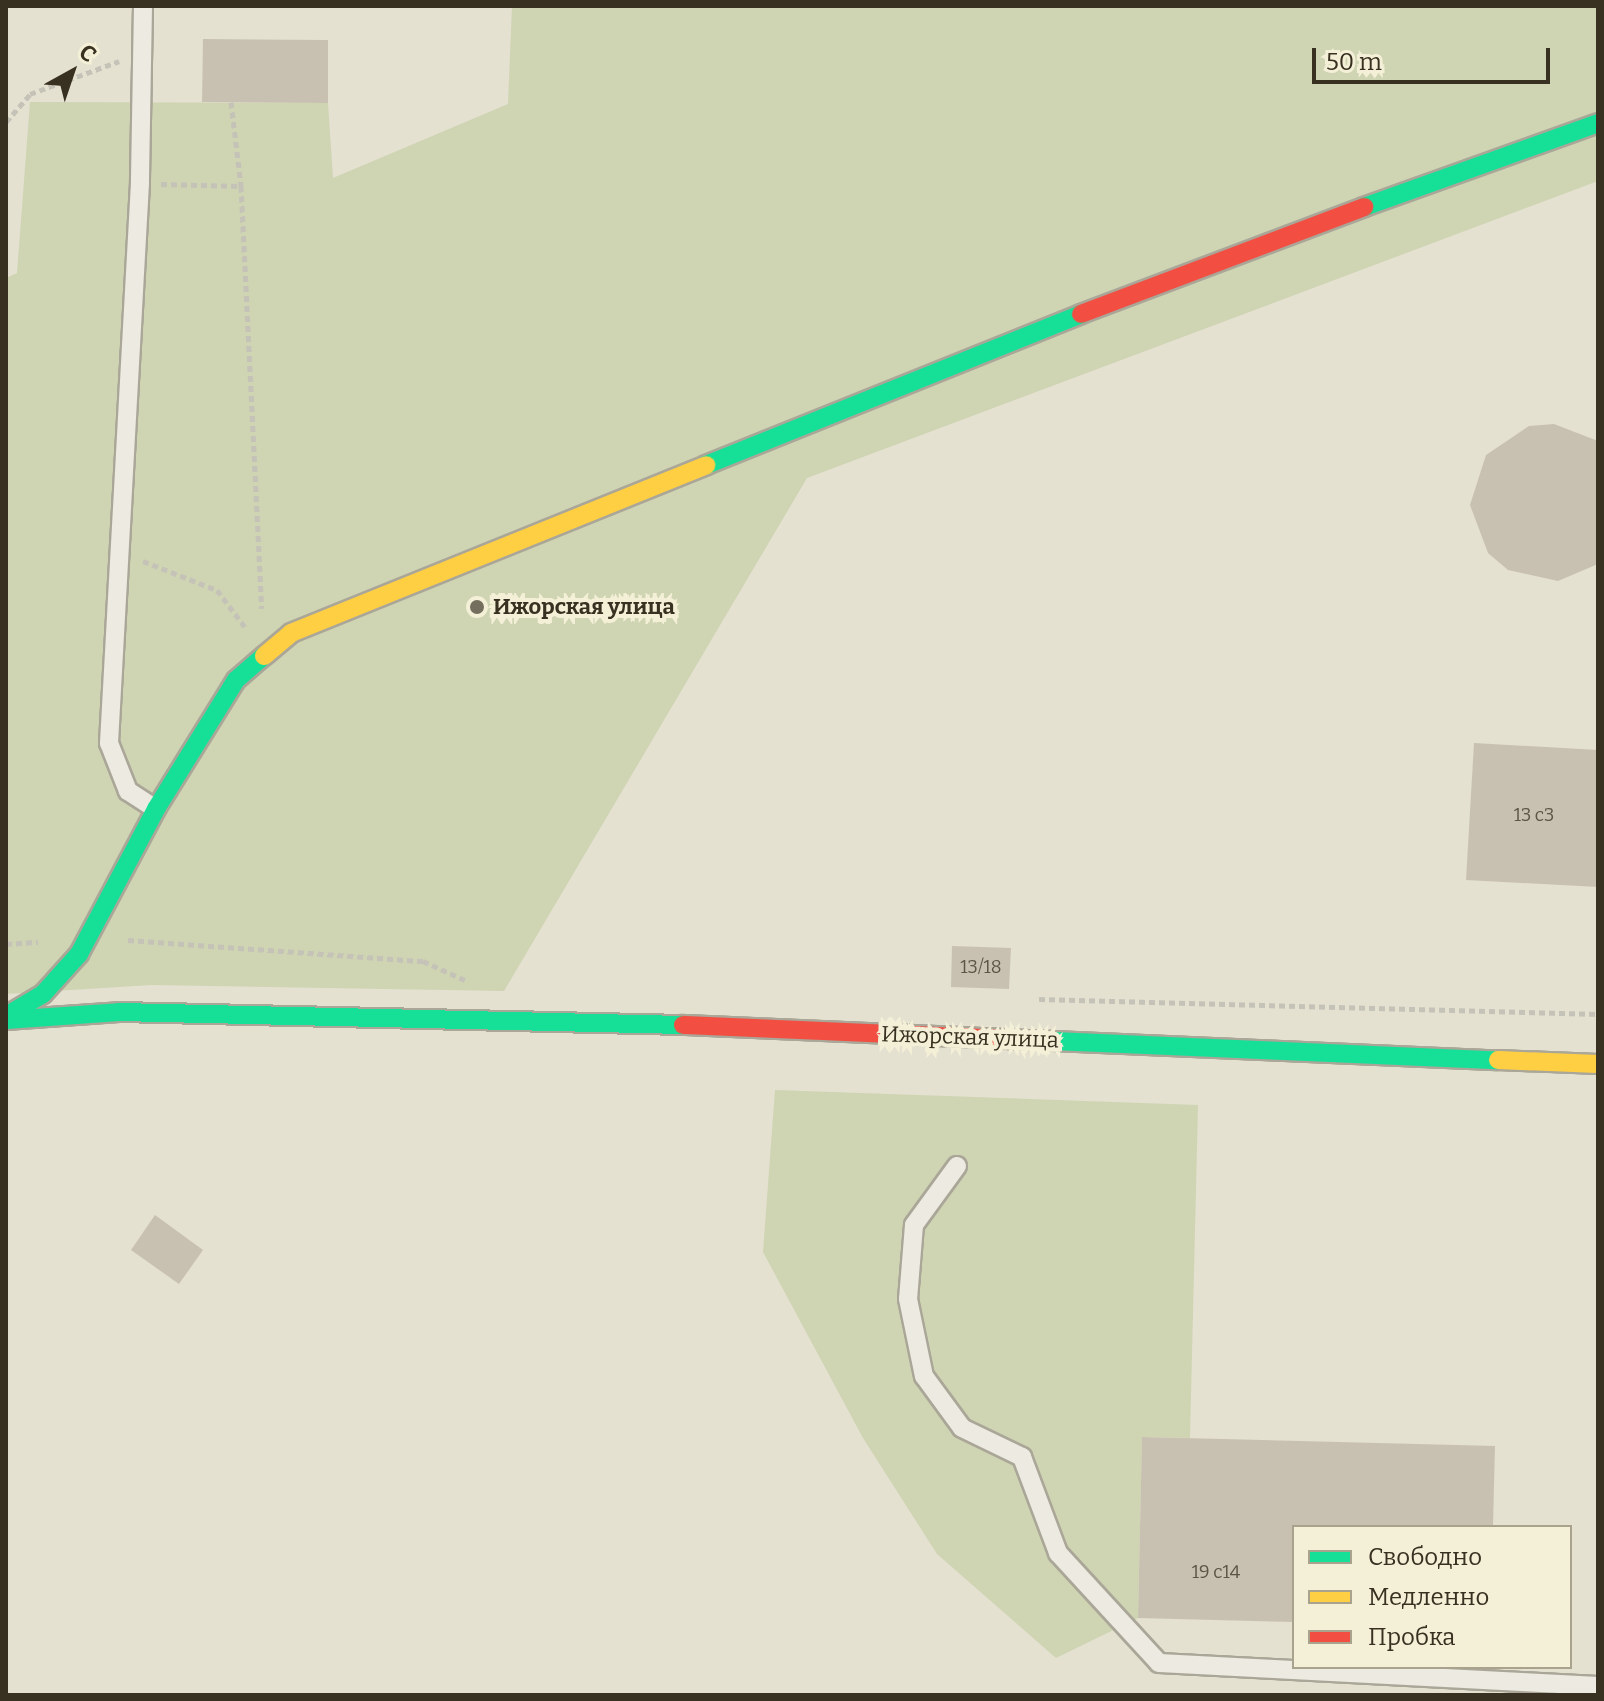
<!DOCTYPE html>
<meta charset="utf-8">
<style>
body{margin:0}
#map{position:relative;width:1604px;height:1701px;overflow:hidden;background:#e4e1d0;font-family:Bitter,serif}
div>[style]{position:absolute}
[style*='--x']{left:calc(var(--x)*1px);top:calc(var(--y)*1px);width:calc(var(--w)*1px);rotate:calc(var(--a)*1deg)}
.green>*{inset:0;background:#cfd4b3}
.building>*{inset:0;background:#c8c1b1}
.path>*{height:5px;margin-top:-2.5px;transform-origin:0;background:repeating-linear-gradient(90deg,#c5c2b8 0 6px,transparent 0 10px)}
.roads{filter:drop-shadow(2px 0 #aaa698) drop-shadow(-2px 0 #aaa698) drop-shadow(0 2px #aaa698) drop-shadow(0 -2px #aaa698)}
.lane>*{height:18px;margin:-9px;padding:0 9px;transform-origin:9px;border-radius:9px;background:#eceae1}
.fast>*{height:18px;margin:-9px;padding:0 9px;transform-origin:9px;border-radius:9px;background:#16e098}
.slow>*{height:18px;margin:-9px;padding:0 9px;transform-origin:9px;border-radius:9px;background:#ffcf43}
.jam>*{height:18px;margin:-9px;padding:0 9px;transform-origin:9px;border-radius:9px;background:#f24e42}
.dots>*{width:22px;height:22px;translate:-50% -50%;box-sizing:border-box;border:4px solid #f4f0d7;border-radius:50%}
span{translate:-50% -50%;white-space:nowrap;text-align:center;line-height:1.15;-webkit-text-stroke:8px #f4f0d7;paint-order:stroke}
.number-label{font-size:18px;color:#5c5444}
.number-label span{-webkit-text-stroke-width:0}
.poi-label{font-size:22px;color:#383020;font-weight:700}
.left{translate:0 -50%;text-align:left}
.street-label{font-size:22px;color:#383020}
.frame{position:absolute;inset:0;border:8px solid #383020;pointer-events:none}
.legend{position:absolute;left:1292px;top:1525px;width:280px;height:144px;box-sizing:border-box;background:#f4f0d7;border:2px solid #a9a38e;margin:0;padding:10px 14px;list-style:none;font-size:24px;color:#383020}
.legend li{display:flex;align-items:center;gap:16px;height:40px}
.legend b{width:40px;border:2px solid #a9a38e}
.north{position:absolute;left:32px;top:32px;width:80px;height:80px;-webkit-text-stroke:6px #f4f0d7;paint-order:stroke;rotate:40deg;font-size:22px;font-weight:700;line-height:32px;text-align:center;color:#383020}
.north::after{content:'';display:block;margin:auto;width:28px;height:36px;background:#383020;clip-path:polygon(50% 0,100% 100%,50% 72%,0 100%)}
.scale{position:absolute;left:1312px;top:48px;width:238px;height:36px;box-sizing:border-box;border:4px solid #383020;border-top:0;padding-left:10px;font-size:24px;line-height:28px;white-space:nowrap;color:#383020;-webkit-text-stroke:6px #f4f0d7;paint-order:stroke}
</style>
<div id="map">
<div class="green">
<i style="clip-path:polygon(512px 6px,1598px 6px,1598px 181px,807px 478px,504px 991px,151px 985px,6px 994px,6px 278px,17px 273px,30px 102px,328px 103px,333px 178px,508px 104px)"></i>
<i style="clip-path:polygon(775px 1090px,1198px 1105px,1190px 1438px,1142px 1437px,1138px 1618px,1056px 1658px,937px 1554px,863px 1438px,763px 1252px)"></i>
</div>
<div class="building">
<i style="clip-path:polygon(203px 39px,328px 40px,328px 103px,202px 102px)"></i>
<i style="clip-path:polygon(1554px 424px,1598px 441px,1598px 564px,1558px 581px,1508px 570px,1488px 553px,1470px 505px,1486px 455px,1529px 426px)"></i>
<i style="clip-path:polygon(1474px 743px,1598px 750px,1598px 887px,1466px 880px)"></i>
<i style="clip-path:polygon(952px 946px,1011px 948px,1009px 989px,951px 987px)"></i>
<i style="clip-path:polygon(155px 1215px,203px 1250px,179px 1284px,131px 1250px)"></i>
<i style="clip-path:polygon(1142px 1437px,1495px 1446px,1493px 1527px,1294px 1527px,1294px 1622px,1138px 1618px)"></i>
</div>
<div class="path">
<i style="--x:231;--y:102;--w:85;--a:83.2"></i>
<i style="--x:6;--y:122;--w:37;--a:-49"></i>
<i style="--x:30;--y:94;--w:95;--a:-20.3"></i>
<i style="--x:161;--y:184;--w:80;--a:1.4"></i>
<i style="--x:241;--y:186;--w:423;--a:87.2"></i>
<i style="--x:143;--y:561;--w:79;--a:21.4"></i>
<i style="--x:217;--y:590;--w:46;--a:52.9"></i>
<i style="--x:128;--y:940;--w:296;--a:4.1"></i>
<i style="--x:423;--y:961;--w:46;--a:24.3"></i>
<i style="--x:6;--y:944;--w:32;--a:-4"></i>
<i style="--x:1039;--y:999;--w:559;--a:1.54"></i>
</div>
<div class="roads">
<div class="lane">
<i style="--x:143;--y:6;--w:177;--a:91"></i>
<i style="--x:140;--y:183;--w:561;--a:93.17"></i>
<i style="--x:109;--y:743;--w:52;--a:68.4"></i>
<i style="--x:128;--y:791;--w:33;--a:33"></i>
<i style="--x:957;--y:1166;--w:73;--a:126.1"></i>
<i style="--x:914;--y:1225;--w:74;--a:94.6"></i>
<i style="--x:908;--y:1299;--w:79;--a:78.3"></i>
<i style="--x:924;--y:1376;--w:64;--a:53.8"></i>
<i style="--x:962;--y:1428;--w:67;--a:25.8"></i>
<i style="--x:1022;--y:1457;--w:103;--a:69.4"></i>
<i style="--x:1058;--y:1553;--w:149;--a:47.4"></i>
<i style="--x:1159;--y:1663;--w:440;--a:3"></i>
</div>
<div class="fast">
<i style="--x:1364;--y:207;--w:249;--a:-19.7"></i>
<i style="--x:706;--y:465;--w:404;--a:-21.9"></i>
<i style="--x:6;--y:1016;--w:43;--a:-30.7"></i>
<i style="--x:43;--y:994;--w:54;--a:-48"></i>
<i style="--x:79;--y:954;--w:164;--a:-62"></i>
<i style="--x:156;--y:809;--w:152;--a:-58.2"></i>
<i style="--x:236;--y:680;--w:37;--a:-41"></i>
<i style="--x:6;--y:1020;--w:113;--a:-4"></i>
<i style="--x:119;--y:1012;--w:564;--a:1.32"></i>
<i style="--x:1031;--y:1040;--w:467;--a:2.5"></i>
</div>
<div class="slow">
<i style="--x:264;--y:656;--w:35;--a:-40"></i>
<i style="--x:291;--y:633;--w:448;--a:-22"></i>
<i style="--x:1498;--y:1060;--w:100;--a:2.3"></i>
</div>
<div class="jam">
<i style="--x:1081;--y:314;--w:303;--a:-20.7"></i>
<i style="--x:683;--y:1025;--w:348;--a:2.5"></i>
</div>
</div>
<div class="dots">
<i style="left:477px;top:607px;background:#746e5e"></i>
</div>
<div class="number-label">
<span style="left:1534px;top:815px">13 с3</span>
<span style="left:981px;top:967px">13/18</span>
<span style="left:1216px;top:1572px">19 с14</span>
</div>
<div class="poi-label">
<span class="left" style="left:493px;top:607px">Ижорская улица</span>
</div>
<div class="street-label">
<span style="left:970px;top:1037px;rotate:2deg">Ижорская улица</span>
</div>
<div class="frame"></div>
<ul class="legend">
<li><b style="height:10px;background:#16e098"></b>Свободно</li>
<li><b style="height:10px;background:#ffcf43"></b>Медленно</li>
<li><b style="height:10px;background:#f24e42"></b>Пробка</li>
</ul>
<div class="north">С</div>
<div class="scale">50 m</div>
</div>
